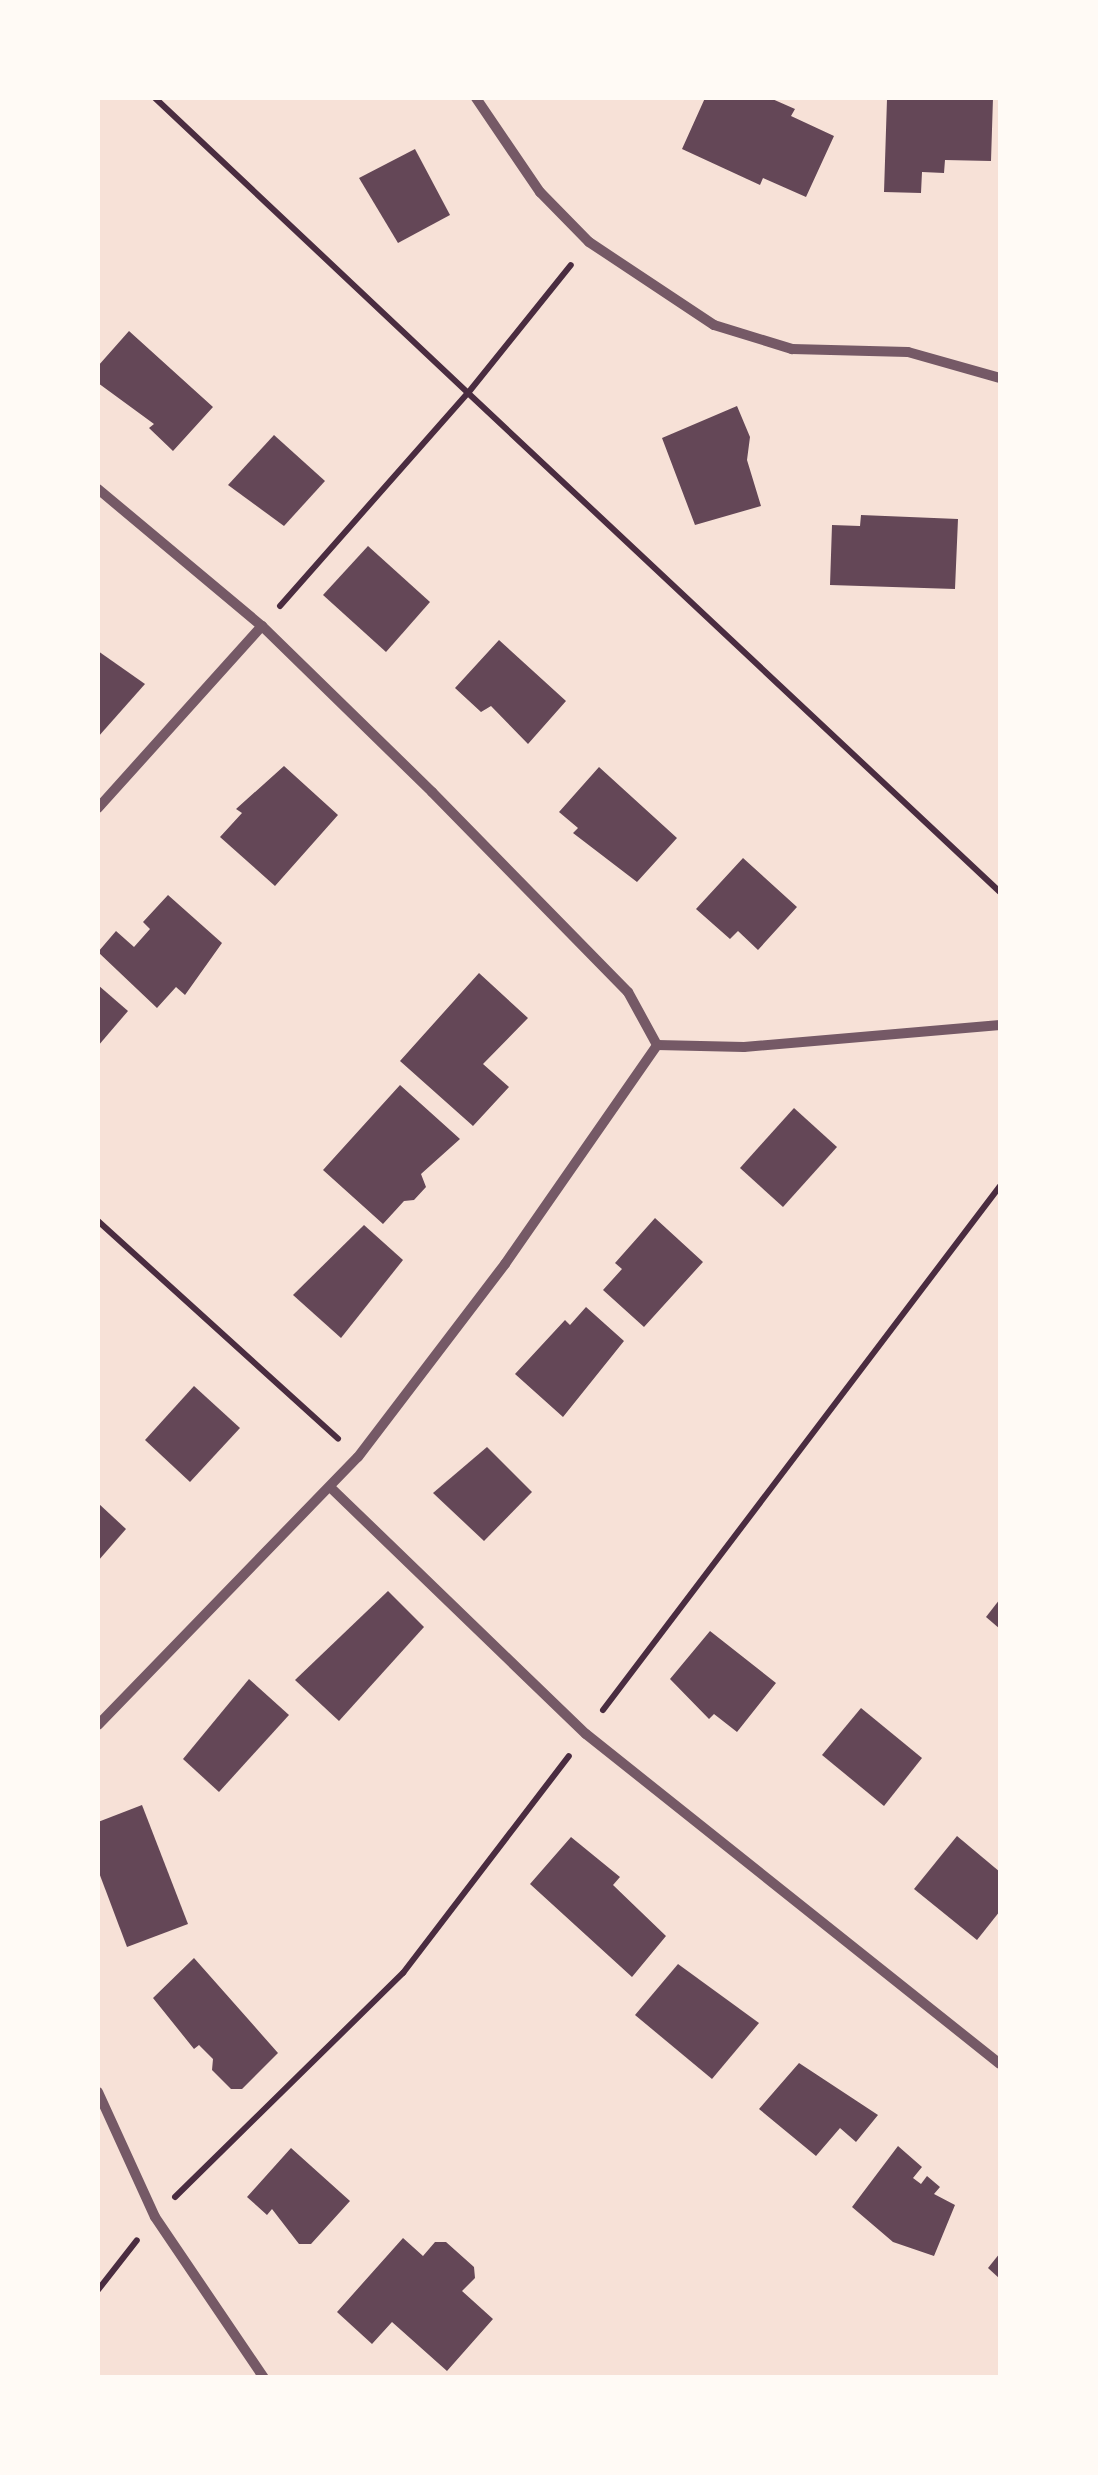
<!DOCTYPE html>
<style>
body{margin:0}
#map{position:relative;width:1098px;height:2475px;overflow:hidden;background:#f7e1d7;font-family:"IBM Plex Serif",serif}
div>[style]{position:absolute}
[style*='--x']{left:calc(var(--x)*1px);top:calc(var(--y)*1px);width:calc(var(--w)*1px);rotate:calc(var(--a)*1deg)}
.building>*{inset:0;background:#644757}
.path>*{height:6px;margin:-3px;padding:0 3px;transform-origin:3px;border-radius:3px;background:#4a2c40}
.minor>*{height:10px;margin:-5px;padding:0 5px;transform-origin:5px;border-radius:5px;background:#755966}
span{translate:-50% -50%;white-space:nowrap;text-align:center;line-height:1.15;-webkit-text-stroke:10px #fffaf5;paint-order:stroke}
.frame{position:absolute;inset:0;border:100px solid #fffaf5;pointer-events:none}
</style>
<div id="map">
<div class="building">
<i style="clip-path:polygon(705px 98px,770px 98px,795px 109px,791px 116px,834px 136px,806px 197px,763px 178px,760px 185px,682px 149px)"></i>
<i style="clip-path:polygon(993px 98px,991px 161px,945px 160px,944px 173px,922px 172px,921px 193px,884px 192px,887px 99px)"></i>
<i style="clip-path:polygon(415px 149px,450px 215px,398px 243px,359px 178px)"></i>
<i style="clip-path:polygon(129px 331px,213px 407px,173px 451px,149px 428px,154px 424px,98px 383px,98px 366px)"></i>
<i style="clip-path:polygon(737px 406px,750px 437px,747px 460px,761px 506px,695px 525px,662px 438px)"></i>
<i style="clip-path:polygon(274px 435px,325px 481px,284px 526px,228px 485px)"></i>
<i style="clip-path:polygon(861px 515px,958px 519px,955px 589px,830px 585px,832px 525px,860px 526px)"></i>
<i style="clip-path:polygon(368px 546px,430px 602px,386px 652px,323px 595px)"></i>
<i style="clip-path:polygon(499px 640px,566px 701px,528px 744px,491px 706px,481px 712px,455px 688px)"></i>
<i style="clip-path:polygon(98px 651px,145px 684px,98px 737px)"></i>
<i style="clip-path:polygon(284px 766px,338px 815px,275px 886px,220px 837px,242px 813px,236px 809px)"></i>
<i style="clip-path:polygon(599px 767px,677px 838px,637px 882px,573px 833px,578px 828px,559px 812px)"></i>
<i style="clip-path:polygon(743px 858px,797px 907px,758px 950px,738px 931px,730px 939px,696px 909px)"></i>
<i style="clip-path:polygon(168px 895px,222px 943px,185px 995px,176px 987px,157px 1008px,98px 952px,116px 931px,134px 947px,150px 929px,143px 922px)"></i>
<i style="clip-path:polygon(479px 973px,528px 1018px,483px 1064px,509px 1087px,473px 1126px,400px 1061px)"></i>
<i style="clip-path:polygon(98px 985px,128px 1011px,98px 1046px)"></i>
<i style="clip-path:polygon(400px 1085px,460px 1139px,421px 1174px,426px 1187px,414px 1200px,404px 1201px,383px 1224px,323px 1170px)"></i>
<i style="clip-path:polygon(794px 1108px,837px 1147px,783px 1207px,740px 1168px)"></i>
<i style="clip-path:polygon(655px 1218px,703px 1262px,644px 1327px,603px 1290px,622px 1269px,615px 1263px)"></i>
<i style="clip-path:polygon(364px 1225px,403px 1260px,341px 1338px,293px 1295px)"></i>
<i style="clip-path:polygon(586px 1307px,624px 1341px,563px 1417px,515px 1374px,565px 1320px,570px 1325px)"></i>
<i style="clip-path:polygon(194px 1386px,240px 1428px,190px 1482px,145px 1440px)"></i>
<i style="clip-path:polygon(487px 1447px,532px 1492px,484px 1541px,433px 1493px)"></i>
<i style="clip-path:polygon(98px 1503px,126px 1529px,98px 1561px)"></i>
<i style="clip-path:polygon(388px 1591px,424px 1627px,339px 1721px,295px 1680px)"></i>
<i style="clip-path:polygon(1000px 1599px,1000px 1629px,986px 1617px)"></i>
<i style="clip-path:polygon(710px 1631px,776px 1683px,737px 1732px,714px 1714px,709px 1719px,670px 1679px)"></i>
<i style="clip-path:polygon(249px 1679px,289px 1715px,219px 1792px,183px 1759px)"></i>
<i style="clip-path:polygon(861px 1708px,922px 1758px,884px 1806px,822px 1755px)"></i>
<i style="clip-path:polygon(142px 1805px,188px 1924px,127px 1947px,98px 1870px,98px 1822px)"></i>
<i style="clip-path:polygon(957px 1836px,1000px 1872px,1000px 1911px,977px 1940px,914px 1889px)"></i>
<i style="clip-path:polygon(571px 1837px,620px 1877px,613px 1885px,666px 1936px,632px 1977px,530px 1884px)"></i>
<i style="clip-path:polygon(194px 1958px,278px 2053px,242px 2089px,231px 2089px,212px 2070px,213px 2059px,199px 2045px,194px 2049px,153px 1998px)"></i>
<i style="clip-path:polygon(678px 1964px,759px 2023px,712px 2079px,635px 2015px)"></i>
<i style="clip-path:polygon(799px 2063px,878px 2115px,856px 2142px,840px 2128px,816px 2156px,759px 2109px)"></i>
<i style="clip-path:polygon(898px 2146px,922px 2167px,913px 2178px,921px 2184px,927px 2176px,940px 2187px,934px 2194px,955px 2205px,934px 2256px,893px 2242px,852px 2207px)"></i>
<i style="clip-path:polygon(291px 2148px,350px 2201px,311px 2244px,299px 2244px,272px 2209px,267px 2215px,247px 2197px)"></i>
<i style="clip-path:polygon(403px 2238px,423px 2256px,435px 2242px,446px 2242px,474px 2267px,475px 2278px,462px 2291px,493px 2319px,447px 2371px,392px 2322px,372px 2344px,337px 2312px)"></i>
<i style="clip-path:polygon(1000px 2253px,1000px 2279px,988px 2268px)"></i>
</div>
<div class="path">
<i style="--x:155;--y:98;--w:430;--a:43.3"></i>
<i style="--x:468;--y:393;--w:164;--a:-51.2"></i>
<i style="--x:280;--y:606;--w:284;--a:-48.6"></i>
<i style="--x:468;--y:393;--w:729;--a:43.17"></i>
<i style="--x:98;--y:1221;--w:324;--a:42.2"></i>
<i style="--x:603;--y:1710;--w:657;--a:-52.85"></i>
<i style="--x:175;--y:2197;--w:320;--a:-44.5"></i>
<i style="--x:403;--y:1973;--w:273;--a:-52.6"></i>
<i style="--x:98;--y:2290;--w:63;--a:-52"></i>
</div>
<div class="minor">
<i style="--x:476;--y:98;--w:114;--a:55.8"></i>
<i style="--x:540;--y:192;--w:70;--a:45.6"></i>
<i style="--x:589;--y:242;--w:150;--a:33.6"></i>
<i style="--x:714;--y:325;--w:82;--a:17.1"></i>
<i style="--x:792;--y:349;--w:116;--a:1.5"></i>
<i style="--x:908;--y:352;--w:96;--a:15.8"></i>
<i style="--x:98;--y:489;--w:214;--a:39.9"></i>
<i style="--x:262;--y:626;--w:238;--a:44.3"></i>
<i style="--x:432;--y:792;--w:280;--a:45.6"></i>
<i style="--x:628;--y:992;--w:60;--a:61.3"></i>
<i style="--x:98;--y:808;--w:245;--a:-48"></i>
<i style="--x:657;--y:1045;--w:87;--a:1.3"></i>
<i style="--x:744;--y:1047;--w:257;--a:-4.9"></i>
<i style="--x:331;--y:1488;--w:354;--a:44"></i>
<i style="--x:586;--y:1734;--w:529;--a:38.56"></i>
<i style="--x:98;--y:1725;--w:373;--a:-45.9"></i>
<i style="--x:358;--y:1457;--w:243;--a:-52.7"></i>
<i style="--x:505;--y:1264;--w:267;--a:-55.2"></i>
<i style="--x:98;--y:2092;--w:137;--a:65.5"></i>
<i style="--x:155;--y:2217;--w:194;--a:55.9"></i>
</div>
<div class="frame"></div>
</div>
